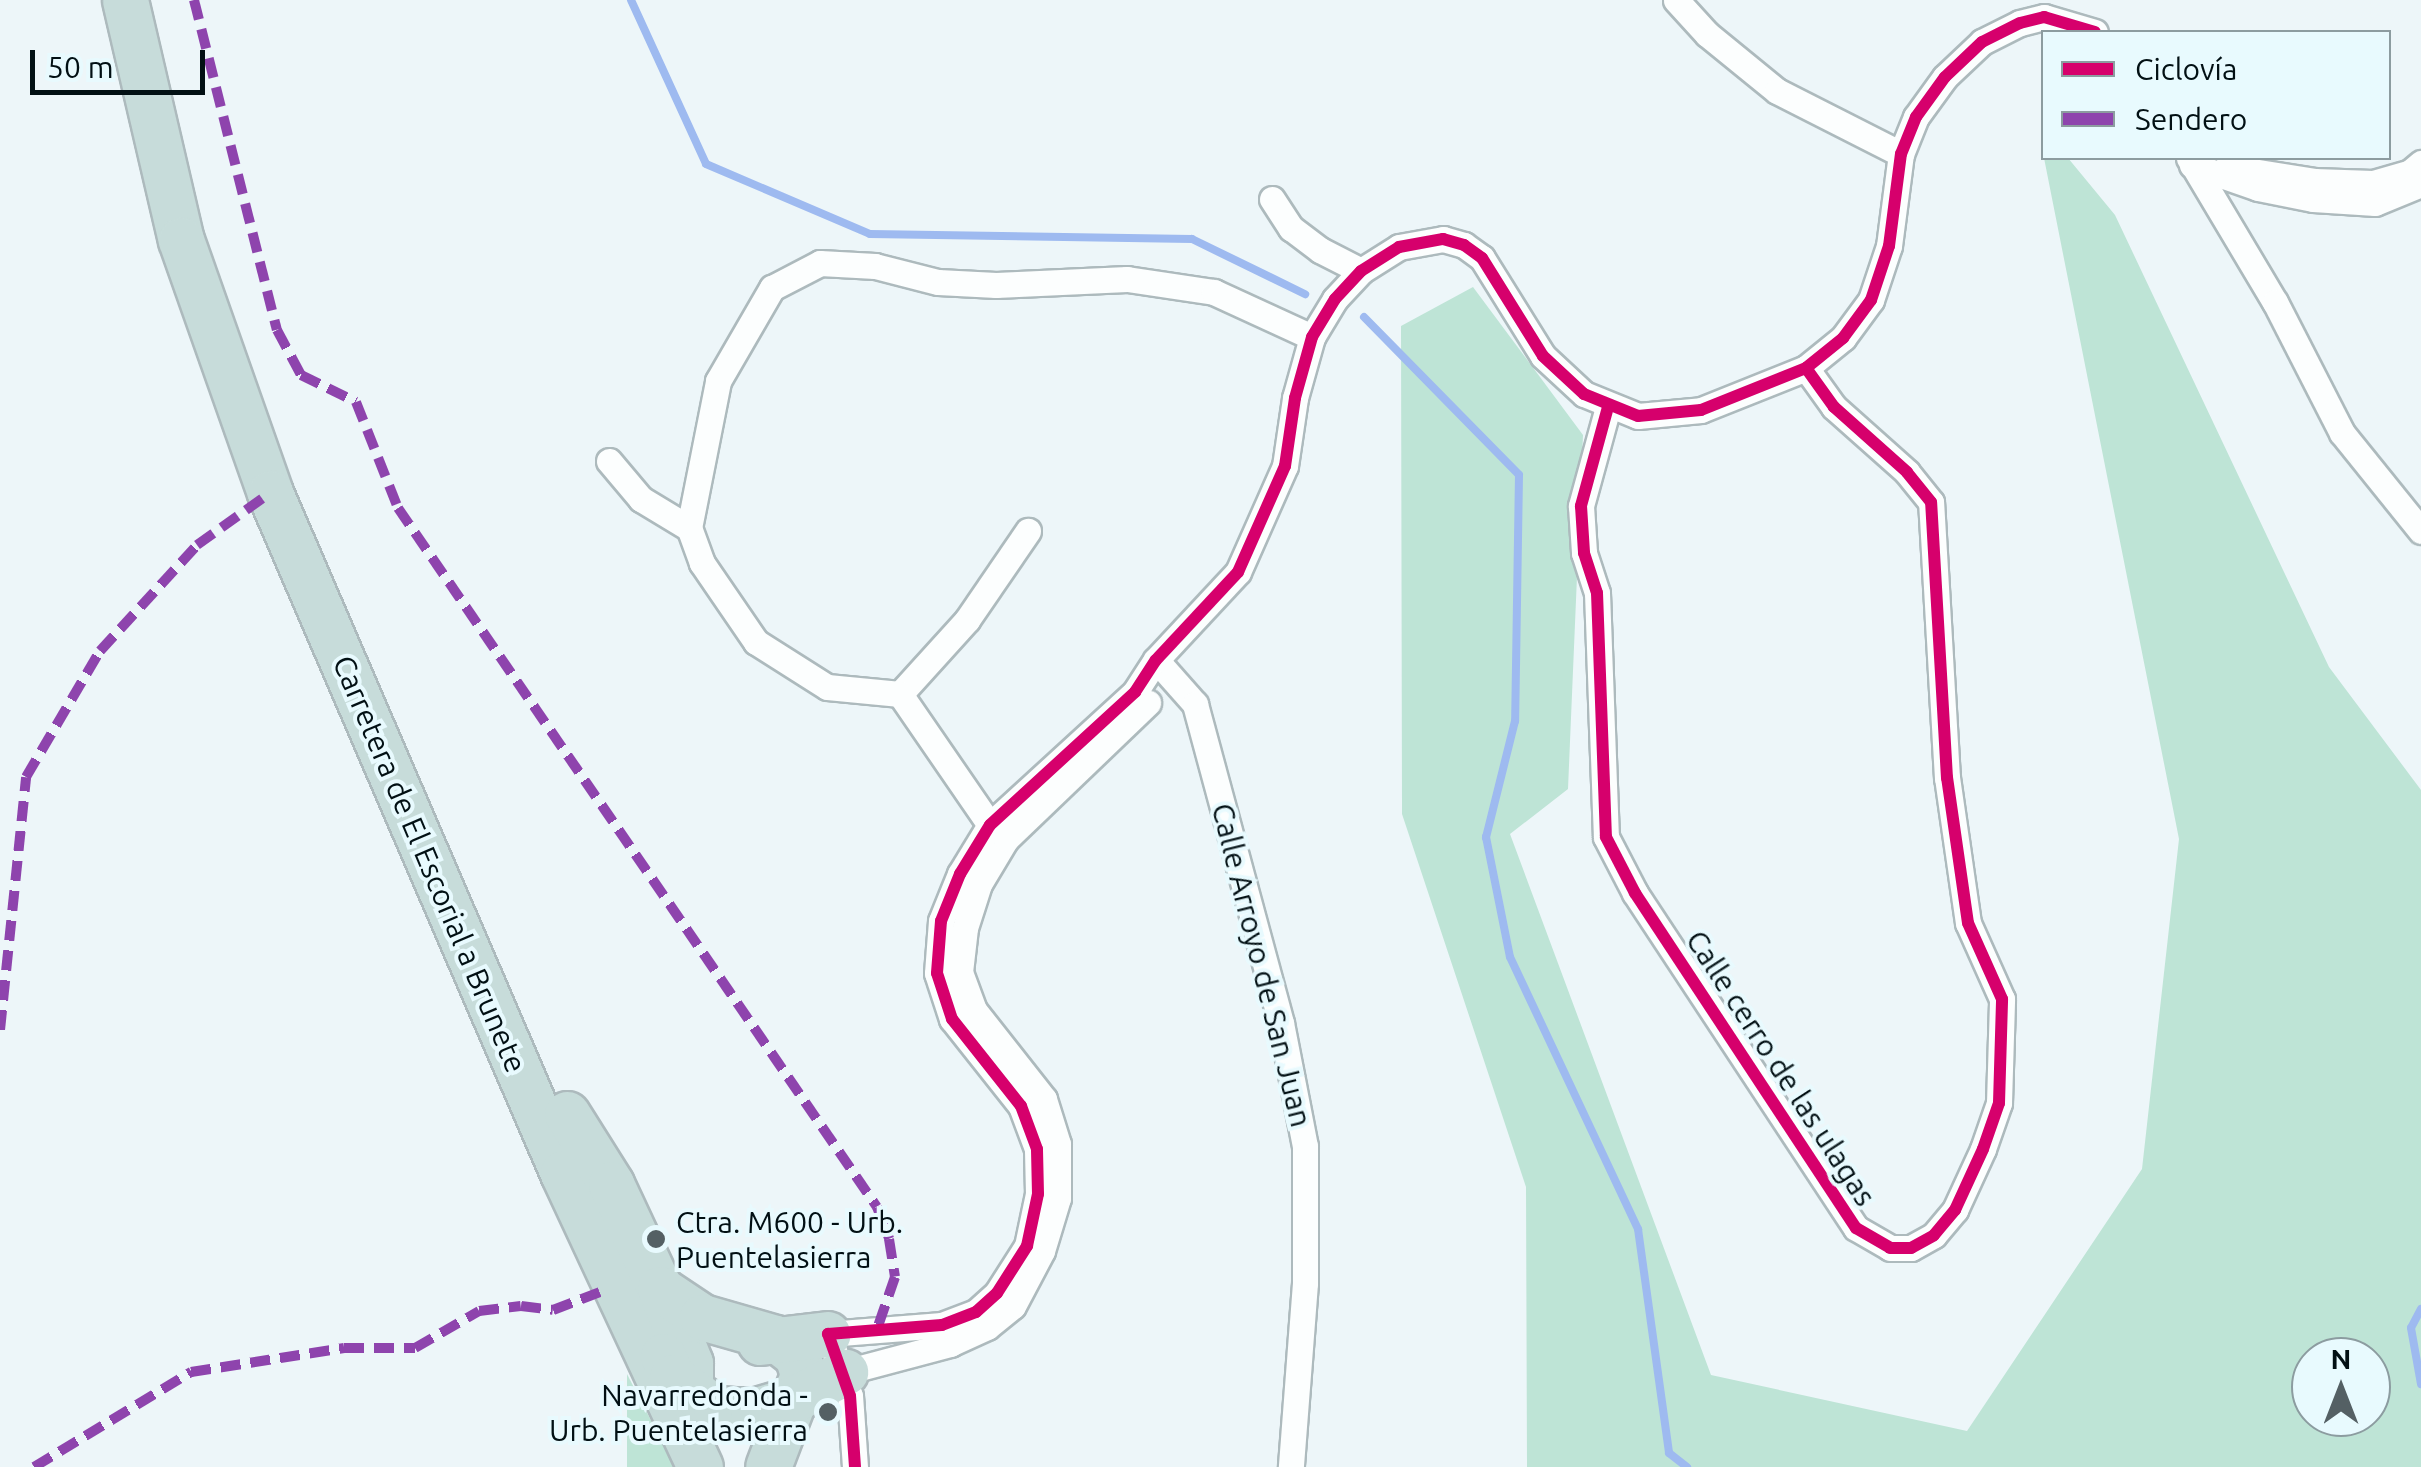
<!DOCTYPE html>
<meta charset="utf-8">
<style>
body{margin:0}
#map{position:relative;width:2421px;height:1467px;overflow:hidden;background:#edf6f9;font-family:Ubuntu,sans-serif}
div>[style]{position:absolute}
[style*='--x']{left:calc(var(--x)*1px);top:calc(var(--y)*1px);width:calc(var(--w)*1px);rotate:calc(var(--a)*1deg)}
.green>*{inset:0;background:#bee4d6}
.stream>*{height:8px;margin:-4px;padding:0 4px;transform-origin:4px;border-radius:4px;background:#9ebaf0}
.roads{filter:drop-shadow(2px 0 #adbabd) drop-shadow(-2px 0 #adbabd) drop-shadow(0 2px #adbabd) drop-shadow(0 -2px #adbabd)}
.street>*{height:25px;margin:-12.5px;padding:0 12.5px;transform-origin:12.5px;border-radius:12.5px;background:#fcfefe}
.highway>*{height:45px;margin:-22.5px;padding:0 22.5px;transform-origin:22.5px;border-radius:22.5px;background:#c7dcda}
.quiet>*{height:10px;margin-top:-5px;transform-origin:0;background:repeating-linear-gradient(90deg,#8e44ad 0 20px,transparent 0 30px)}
.cycleway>*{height:12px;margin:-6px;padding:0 6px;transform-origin:6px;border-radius:6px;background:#d6006c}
.dots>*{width:28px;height:28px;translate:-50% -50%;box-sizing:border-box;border:5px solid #e8fafe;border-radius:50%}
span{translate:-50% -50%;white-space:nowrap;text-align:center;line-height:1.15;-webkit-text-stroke:8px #e8fafe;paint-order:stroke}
.street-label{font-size:30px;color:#021014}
.poi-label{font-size:30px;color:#021014}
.left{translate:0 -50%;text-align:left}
.right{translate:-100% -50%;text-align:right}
.legend{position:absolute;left:2041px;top:30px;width:350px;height:130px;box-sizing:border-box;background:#e8fafe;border:2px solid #8c9ca0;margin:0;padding:12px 18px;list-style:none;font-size:30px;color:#021014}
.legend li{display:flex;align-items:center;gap:20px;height:50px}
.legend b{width:50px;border:2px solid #8c9ca0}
.north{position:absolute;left:2291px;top:1337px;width:100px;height:100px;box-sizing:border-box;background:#e8fafe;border:2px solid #8c9ca0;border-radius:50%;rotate:0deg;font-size:28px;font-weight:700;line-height:40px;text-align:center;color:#021014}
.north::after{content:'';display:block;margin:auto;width:35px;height:45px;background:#546064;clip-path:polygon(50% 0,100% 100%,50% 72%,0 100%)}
.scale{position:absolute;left:30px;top:50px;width:175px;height:45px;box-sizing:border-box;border:5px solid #021014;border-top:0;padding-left:12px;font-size:30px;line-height:35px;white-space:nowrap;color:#021014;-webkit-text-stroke:8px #e8fafe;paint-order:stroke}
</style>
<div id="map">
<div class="green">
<i style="clip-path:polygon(evenodd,2044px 158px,2068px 158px,2115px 215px,2329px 667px,2421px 790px,2421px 1467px,1527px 1467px,1526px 1187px,1402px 814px,1401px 326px,1473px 287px,1583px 435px,1568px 789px,1510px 834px,1711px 1375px,1967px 1431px,2142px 1169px,2179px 839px,2044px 158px,2311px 1357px,2371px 1357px,2371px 1417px,2311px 1417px,2311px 1357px)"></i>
<i style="clip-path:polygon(627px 1374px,675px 1467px,627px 1467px)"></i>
</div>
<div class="stream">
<i style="--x:631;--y:0;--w:180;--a:65.4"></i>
<i style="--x:706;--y:164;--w:178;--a:23.1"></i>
<i style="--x:870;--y:234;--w:322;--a:0.9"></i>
<i style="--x:1192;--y:239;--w:126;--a:26"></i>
<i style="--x:1364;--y:317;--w:221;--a:45.5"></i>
<i style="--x:1519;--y:475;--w:246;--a:90.9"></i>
<i style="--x:1515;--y:721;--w:120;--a:104"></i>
<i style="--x:1486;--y:837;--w:122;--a:78.7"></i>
<i style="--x:1510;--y:957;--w:301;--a:64.8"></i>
<i style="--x:1638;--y:1229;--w:226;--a:82.1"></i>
<i style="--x:1669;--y:1453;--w:23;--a:38"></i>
<i style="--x:2421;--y:1309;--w:21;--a:118"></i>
<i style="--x:2411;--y:1328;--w:57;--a:79.9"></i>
</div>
<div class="roads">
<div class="street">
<i style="--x:1676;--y:0;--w:46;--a:47.6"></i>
<i style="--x:1707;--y:34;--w:90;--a:39.2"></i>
<i style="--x:1777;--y:91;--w:139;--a:26.9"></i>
<i style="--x:2189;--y:158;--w:168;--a:59.2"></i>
<i style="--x:2275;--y:302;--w:147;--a:62.9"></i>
<i style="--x:2342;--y:433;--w:126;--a:51.1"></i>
<i style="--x:2192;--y:165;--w:70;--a:19.2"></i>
<i style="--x:2258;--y:188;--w:56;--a:11.3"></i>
<i style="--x:2313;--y:199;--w:62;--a:3.7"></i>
<i style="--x:2375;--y:203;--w:50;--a:-22.4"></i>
<i style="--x:2227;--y:167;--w:88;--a:9.1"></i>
<i style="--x:2314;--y:181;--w:59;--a:1.9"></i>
<i style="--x:2373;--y:183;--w:37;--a:-16"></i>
<i style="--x:2409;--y:173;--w:16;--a:-40"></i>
<i style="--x:1272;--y:199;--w:35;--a:57"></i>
<i style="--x:1291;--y:228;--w:36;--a:37"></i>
<i style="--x:1320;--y:250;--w:46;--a:27.1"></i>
<i style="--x:1608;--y:407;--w:103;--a:105.3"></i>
<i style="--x:1581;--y:506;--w:47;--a:86.3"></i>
<i style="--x:1584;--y:553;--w:42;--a:72"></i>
<i style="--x:1597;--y:593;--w:244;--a:87.9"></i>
<i style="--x:1606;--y:837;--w:63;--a:62.6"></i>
<i style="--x:1635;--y:893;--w:401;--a:56.6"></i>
<i style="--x:1856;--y:1228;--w:39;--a:30"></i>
<i style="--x:1890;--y:1248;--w:21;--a:0"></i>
<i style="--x:1911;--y:1248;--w:26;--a:-29"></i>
<i style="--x:1934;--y:1235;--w:33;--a:-50"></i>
<i style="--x:1955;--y:1210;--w:67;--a:-65.3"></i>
<i style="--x:1983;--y:1149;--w:49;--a:-70.8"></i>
<i style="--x:1999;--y:1103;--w:104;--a:-88.3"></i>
<i style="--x:2002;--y:999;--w:83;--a:-114.1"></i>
<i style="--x:1968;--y:923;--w:147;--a:-98.2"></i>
<i style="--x:1947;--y:778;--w:276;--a:-93.3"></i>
<i style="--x:1931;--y:502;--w:38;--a:-129"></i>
<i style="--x:1907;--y:472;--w:98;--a:-138.3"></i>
<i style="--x:1834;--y:407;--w:48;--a:-125.7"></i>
<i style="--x:609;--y:461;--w:50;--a:49.9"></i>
<i style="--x:641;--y:499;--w:56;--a:31.1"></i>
<i style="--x:1156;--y:660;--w:59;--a:48.4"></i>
<i style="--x:1195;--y:704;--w:330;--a:74.9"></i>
<i style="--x:1281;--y:1023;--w:125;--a:79"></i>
<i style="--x:1305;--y:1146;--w:137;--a:90"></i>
<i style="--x:1305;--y:1283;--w:185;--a:94.4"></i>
<i style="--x:900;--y:694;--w:100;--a:-47.8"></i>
<i style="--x:967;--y:620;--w:108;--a:-55.6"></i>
<i style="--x:1006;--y:839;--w:21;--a:-139"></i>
<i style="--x:990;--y:825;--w:159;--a:-124.5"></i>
<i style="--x:900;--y:694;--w:73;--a:-174.5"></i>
<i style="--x:827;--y:687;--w:84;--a:-147.6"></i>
<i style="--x:756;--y:642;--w:96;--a:-124.4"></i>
<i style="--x:702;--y:563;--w:37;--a:-110"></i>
<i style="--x:689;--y:528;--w:150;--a:-78.8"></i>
<i style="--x:718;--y:381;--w:108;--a:-59.9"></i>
<i style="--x:772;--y:288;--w:54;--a:-27.5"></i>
<i style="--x:820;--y:263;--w:55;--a:3.1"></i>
<i style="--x:875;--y:266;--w:65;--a:14.3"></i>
<i style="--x:938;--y:282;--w:58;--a:3"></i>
<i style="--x:996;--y:285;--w:131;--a:-2.6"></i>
<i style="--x:1127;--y:279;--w:88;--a:8.5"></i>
<i style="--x:1214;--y:292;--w:108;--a:24.7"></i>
<i style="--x:845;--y:1372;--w:109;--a:-14.9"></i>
<i style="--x:950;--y:1344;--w:41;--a:-24.7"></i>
<i style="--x:987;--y:1327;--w:33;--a:-39"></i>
<i style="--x:1013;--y:1306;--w:62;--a:-62.2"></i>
<i style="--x:1042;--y:1251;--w:55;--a:-73.2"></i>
<i style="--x:1058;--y:1198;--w:54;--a:-90"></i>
<i style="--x:1058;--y:1144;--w:47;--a:-107.3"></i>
<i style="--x:1044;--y:1099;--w:113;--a:-128.2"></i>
<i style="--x:974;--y:1010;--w:40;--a:-110.2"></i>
<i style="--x:960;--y:972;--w:44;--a:-83.5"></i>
<i style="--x:965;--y:928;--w:46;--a:-72.3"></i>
<i style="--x:979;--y:884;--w:52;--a:-59"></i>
<i style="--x:1006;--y:839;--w:197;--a:-43.8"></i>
<i style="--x:855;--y:1467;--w:71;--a:-94"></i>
<i style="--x:850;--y:1396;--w:66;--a:-109.5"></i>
<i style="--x:828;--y:1334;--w:114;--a:-4.5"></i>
<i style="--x:942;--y:1325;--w:36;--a:-21"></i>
<i style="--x:976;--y:1312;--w:28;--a:-42"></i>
<i style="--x:997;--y:1293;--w:56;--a:-57.4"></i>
<i style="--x:1027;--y:1246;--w:53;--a:-78.1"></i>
<i style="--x:1038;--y:1194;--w:45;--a:-91.3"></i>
<i style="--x:1037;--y:1149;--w:46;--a:-110.4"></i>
<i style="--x:1021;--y:1106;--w:111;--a:-128.4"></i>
<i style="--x:952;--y:1019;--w:48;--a:-108.1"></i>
<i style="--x:937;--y:973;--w:52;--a:-85.6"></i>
<i style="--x:941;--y:921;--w:51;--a:-68"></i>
<i style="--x:960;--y:874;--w:57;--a:-58.5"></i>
<i style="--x:990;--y:825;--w:197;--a:-42.5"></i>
<i style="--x:1135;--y:692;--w:38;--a:-57"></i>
<i style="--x:1156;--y:660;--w:120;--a:-47"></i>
<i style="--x:1238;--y:572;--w:116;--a:-66.1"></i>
<i style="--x:1285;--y:466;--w:69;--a:-81.6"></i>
<i style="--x:1295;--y:398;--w:63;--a:-74.4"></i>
<i style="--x:1312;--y:337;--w:44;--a:-58.8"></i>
<i style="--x:1335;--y:299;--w:38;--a:-47"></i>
<i style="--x:1361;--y:271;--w:45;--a:-32.3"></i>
<i style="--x:1399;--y:247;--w:45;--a:-10.3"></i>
<i style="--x:1443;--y:239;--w:22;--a:16"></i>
<i style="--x:1464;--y:245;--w:22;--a:36"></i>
<i style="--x:1482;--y:258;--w:115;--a:58.1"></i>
<i style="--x:1543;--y:356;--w:56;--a:42.8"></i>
<i style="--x:1584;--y:394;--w:58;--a:22.2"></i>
<i style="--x:1638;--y:416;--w:63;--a:-5.4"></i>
<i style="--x:1701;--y:410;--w:113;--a:-21.8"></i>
<i style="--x:1806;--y:368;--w:48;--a:-39"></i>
<i style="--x:1843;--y:338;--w:47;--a:-53.6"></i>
<i style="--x:1871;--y:300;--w:57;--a:-71.6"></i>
<i style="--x:1889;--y:246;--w:93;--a:-82.6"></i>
<i style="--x:1901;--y:154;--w:40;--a:-68"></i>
<i style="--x:1916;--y:117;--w:49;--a:-54.1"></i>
<i style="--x:1945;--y:77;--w:51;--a:-43.4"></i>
<i style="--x:1982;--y:42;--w:42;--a:-26.6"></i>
<i style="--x:2020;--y:23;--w:25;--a:-14"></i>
<i style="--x:2044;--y:17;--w:53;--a:16.4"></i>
</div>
<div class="highway">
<i style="--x:125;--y:0;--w:246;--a:76.9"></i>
<i style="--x:181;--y:240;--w:268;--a:70.6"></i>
<i style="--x:270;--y:493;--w:740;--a:66.69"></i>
<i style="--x:563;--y:1173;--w:324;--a:65"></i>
<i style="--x:567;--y:1114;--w:83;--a:57.8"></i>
<i style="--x:611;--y:1184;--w:116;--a:65"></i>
<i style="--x:660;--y:1289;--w:80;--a:67.9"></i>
<i style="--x:690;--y:1363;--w:25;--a:90"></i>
<i style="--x:660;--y:1289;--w:50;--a:33.7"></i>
<i style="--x:702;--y:1317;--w:76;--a:16"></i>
<i style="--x:775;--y:1338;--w:28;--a:38"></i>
<i style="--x:797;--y:1355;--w:21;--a:73"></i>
<i style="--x:803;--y:1375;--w:98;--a:110.8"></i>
<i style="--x:760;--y:1342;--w:68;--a:-6.7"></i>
<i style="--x:663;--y:1356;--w:23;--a:67"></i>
<i style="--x:672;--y:1377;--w:54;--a:36"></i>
<i style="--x:716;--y:1409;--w:37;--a:3"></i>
<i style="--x:753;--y:1411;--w:43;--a:-16.3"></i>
<i style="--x:794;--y:1399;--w:58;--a:-27.9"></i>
</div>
</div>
<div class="quiet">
<i style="--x:194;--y:0;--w:340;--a:75.9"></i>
<i style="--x:277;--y:330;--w:51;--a:61.9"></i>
<i style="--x:301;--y:375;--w:61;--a:26.1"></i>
<i style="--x:356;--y:402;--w:114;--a:68.4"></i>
<i style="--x:398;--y:508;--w:847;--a:55.58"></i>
<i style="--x:877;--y:1207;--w:34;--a:69"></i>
<i style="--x:889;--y:1239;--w:38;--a:81"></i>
<i style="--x:895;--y:1277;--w:58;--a:109.1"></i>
<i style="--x:0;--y:1030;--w:254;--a:-84.1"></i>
<i style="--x:26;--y:777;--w:146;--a:-59.6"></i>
<i style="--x:100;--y:651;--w:144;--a:-47.5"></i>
<i style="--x:197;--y:545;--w:90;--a:-35.5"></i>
<i style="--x:34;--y:1467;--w:184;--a:-31.2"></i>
<i style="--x:191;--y:1372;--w:155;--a:-8.9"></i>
<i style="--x:344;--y:1348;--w:71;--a:0"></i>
<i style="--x:415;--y:1348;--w:74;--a:-30"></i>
<i style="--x:479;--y:1311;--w:42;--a:-6.8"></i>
<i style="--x:521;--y:1306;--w:32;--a:7"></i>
<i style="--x:553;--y:1310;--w:50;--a:-21"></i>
</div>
<div class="cycleway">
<i style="--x:1608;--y:407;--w:103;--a:105.3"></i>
<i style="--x:1581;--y:506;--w:47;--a:86.3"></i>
<i style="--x:1584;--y:553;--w:42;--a:72"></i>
<i style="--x:1597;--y:593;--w:244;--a:87.9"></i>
<i style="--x:1606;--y:837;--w:63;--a:62.6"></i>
<i style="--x:1635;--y:893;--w:401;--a:56.6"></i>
<i style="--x:1856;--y:1228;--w:39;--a:30"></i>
<i style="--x:1890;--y:1248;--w:21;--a:0"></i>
<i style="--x:1911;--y:1248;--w:26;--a:-29"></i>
<i style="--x:1934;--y:1235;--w:33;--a:-50"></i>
<i style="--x:1955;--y:1210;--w:67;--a:-65.3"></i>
<i style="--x:1983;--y:1149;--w:49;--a:-70.8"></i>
<i style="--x:1999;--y:1103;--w:104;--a:-88.3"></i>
<i style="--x:2002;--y:999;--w:83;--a:-114.1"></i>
<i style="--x:1968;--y:923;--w:147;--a:-98.2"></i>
<i style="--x:1947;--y:778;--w:276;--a:-93.3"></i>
<i style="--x:1931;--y:502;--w:38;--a:-129"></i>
<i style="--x:1907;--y:472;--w:98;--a:-138.3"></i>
<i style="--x:1834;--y:407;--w:48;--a:-125.7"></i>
<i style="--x:855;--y:1467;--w:71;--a:-94"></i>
<i style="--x:850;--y:1396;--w:66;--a:-109.5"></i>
<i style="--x:828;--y:1334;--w:114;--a:-4.5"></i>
<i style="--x:942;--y:1325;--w:36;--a:-21"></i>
<i style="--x:976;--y:1312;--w:28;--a:-42"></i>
<i style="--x:997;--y:1293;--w:56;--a:-57.4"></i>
<i style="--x:1027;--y:1246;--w:53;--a:-78.1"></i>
<i style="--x:1038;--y:1194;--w:45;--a:-91.3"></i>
<i style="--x:1037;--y:1149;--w:46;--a:-110.4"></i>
<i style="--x:1021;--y:1106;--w:111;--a:-128.4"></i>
<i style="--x:952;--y:1019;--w:48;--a:-108.1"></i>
<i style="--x:937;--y:973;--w:52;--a:-85.6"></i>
<i style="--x:941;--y:921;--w:51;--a:-68"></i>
<i style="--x:960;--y:874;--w:57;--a:-58.5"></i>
<i style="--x:990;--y:825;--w:197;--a:-42.5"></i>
<i style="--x:1135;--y:692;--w:38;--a:-57"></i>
<i style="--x:1156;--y:660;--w:120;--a:-47"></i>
<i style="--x:1238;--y:572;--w:116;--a:-66.1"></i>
<i style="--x:1285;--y:466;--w:69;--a:-81.6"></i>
<i style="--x:1295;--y:398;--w:63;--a:-74.4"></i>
<i style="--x:1312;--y:337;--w:44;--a:-58.8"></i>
<i style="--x:1335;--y:299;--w:38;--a:-47"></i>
<i style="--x:1361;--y:271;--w:45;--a:-32.3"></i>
<i style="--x:1399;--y:247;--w:45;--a:-10.3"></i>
<i style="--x:1443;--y:239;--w:22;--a:16"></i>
<i style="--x:1464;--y:245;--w:22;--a:36"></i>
<i style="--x:1482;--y:258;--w:115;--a:58.1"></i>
<i style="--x:1543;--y:356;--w:56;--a:42.8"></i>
<i style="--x:1584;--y:394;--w:58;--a:22.2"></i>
<i style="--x:1638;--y:416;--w:63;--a:-5.4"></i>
<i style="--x:1701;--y:410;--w:113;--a:-21.8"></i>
<i style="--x:1806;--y:368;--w:48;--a:-39"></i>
<i style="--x:1843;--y:338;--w:47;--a:-53.6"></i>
<i style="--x:1871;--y:300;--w:57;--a:-71.6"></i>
<i style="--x:1889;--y:246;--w:93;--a:-82.6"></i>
<i style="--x:1901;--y:154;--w:40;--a:-68"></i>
<i style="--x:1916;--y:117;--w:49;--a:-54.1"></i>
<i style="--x:1945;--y:77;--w:51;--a:-43.4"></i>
<i style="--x:1982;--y:42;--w:42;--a:-26.6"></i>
<i style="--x:2020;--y:23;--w:25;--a:-14"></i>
<i style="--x:2044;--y:17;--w:53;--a:16.4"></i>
</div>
<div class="dots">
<i style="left:656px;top:1239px;background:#546064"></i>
<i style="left:828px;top:1412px;background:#546064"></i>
</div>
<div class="street-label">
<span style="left:430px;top:864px;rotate:67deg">Carretera de El Escorial a Brunete</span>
<span style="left:1262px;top:965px;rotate:76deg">Calle Arroyo de San Juan</span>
<span style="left:1781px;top:1068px;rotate:57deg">Calle cerro de las ulagas</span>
</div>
<div class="poi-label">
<span class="left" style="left:676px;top:1239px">Ctra. M600 - Urb.<br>Puentelasierra</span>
<span class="right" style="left:808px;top:1412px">Navarredonda -<br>Urb. Puentelasierra</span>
</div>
<ul class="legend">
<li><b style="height:12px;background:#d6006c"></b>Ciclovía</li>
<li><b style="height:12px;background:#8e44ad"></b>Sendero</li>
</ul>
<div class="north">N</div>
<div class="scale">50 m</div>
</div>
